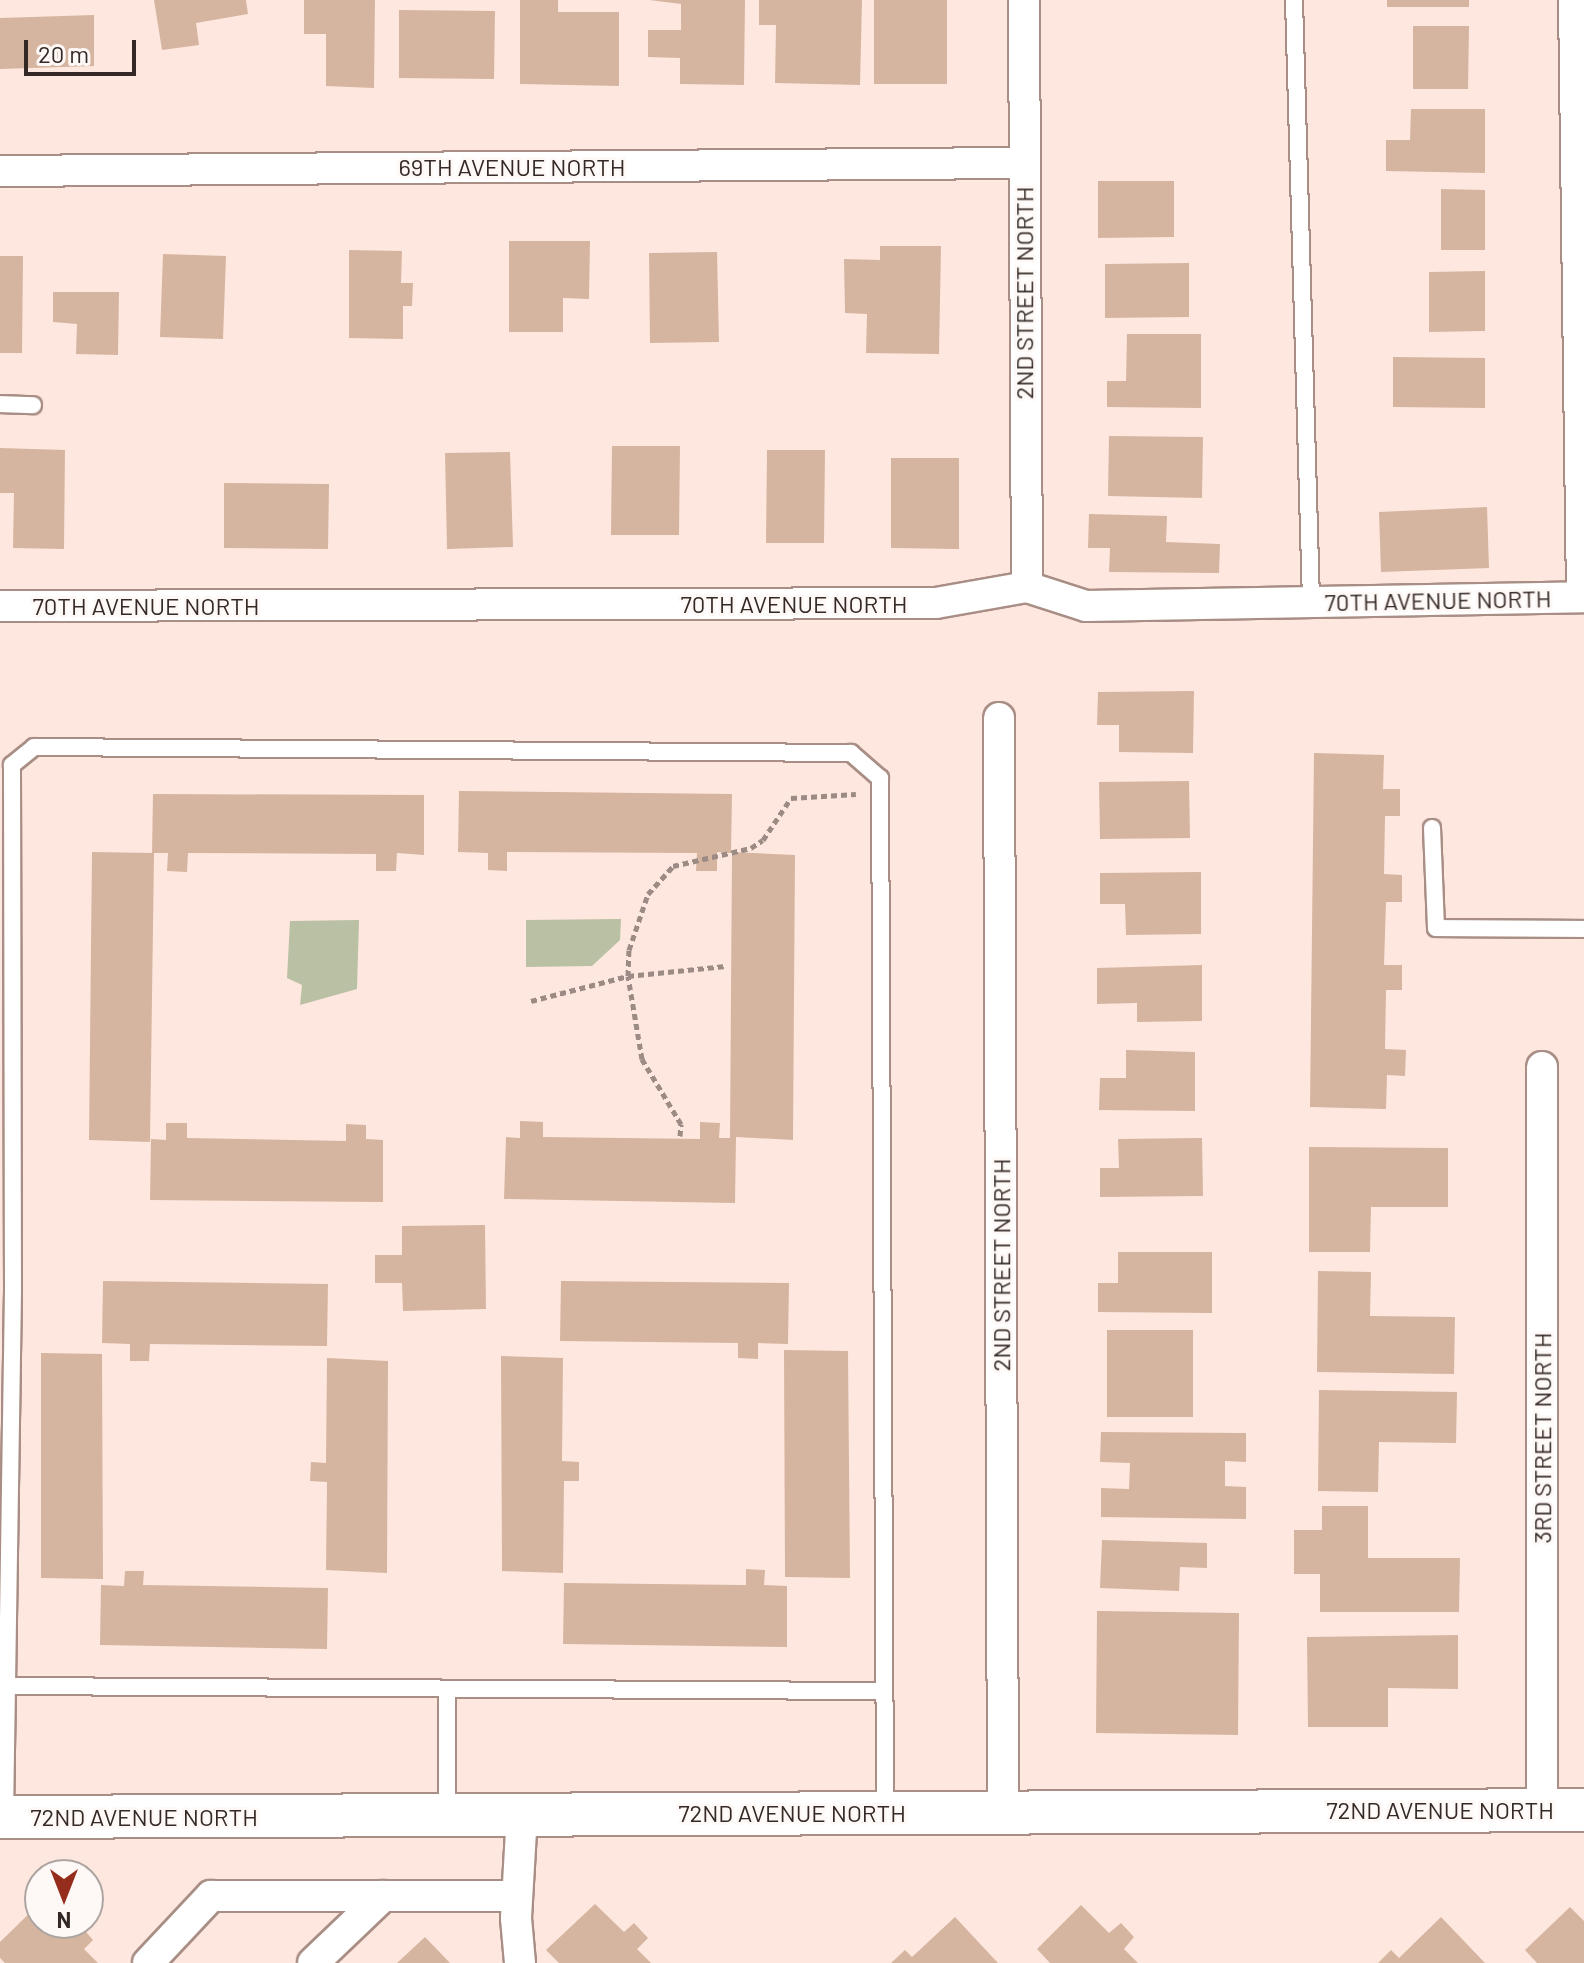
<!DOCTYPE html>
<style>
body{margin:0}
#map{position:relative;width:1584px;height:1963px;overflow:hidden;background:#fee7df;font-family:Barlow,sans-serif}
div>[style]{position:absolute}
[style*='--x']{left:calc(var(--x)*1px);top:calc(var(--y)*1px);width:calc(var(--w)*1px);rotate:calc(var(--a)*1deg)}
.green>*{inset:0;background:#b9c0a3}
.building>*{inset:0;background:#d6b5a0}
.path>*{height:5px;margin-top:-2.5px;transform-origin:0;background:repeating-linear-gradient(90deg,#9c8b84 0 6px,transparent 0 10px)}
.roads{filter:drop-shadow(2px 0 #a88e84) drop-shadow(-2px 0 #a88e84) drop-shadow(0 2px #a88e84) drop-shadow(0 -2px #a88e84)}
.lane>*{height:16px;margin:-8px;padding:0 8px;transform-origin:8px;border-radius:8px;background:#fff}
.street>*{height:30px;margin:-15px;padding:0 15px;transform-origin:15px;border-radius:15px;background:#fff}
.secondary>*{height:42px;margin:-21px;padding:0 21px;transform-origin:21px;border-radius:21px;background:#fff}
span{translate:-50% -50%;white-space:nowrap;text-align:center;line-height:1.15;-webkit-text-stroke:6px #fef8f6;paint-order:stroke}
.street-label{font-size:24px;color:#342925}
.north{position:absolute;left:24px;top:1859px;width:80px;height:80px;box-sizing:border-box;background:#fef8f6;border:2px solid #ada5a2;border-radius:50%;rotate:180deg;font-size:22px;font-weight:700;line-height:32px;text-align:center;color:#342925}
.north::after{content:'';display:block;margin:auto;width:28px;height:36px;background:#952c1c;clip-path:polygon(50% 0,100% 100%,50% 72%,0 100%)}
.scale{position:absolute;left:24px;top:40px;width:112px;height:36px;box-sizing:border-box;border:4px solid #342925;border-top:0;padding-left:10px;font-size:24px;line-height:28px;white-space:nowrap;color:#342925;-webkit-text-stroke:6px #fef8f6;paint-order:stroke}
</style>
<div id="map">
<div class="green">
<i style="clip-path:polygon(621px 919px,620px 940px,592px 966px,526px 967px,526px 920px)"></i>
<i style="clip-path:polygon(359px 920px,357px 989px,300px 1005px,302px 985px,287px 978px,290px 921px)"></i>
</div>
<div class="building">
<i style="clip-path:polygon(154px 0,246px 0,248px 14px,196px 23px,199px 45px,162px 50px)"></i>
<i style="clip-path:polygon(304px 0,375px 0,374px 88px,326px 86px,326px 34px,304px 34px)"></i>
<i style="clip-path:polygon(520px 0,558px 0,558px 12px,619px 12px,619px 86px,520px 84px)"></i>
<i style="clip-path:polygon(649px 0,745px 0,744px 85px,680px 84px,680px 58px,648px 57px,648px 30px,681px 30px,681px 4px)"></i>
<i style="clip-path:polygon(759px 0,862px 0,860px 85px,775px 83px,776px 25px,759px 25px)"></i>
<i style="clip-path:polygon(874px 0,947px 0,947px 84px,874px 84px)"></i>
<i style="clip-path:polygon(1387px 0,1469px 0,1469px 7px,1387px 7px)"></i>
<i style="clip-path:polygon(399px 10px,495px 11px,494px 79px,399px 78px)"></i>
<i style="clip-path:polygon(94px 15px,94px 66px,0 69px,0 18px)"></i>
<i style="clip-path:polygon(1413px 26px,1469px 26px,1468px 89px,1413px 89px)"></i>
<i style="clip-path:polygon(1411px 109px,1485px 109px,1485px 173px,1386px 171px,1386px 140px,1410px 140px)"></i>
<i style="clip-path:polygon(1098px 181px,1174px 181px,1174px 237px,1098px 238px)"></i>
<i style="clip-path:polygon(1441px 189px,1485px 190px,1485px 250px,1441px 250px)"></i>
<i style="clip-path:polygon(509px 241px,590px 241px,589px 299px,563px 298px,563px 332px,509px 332px)"></i>
<i style="clip-path:polygon(880px 246px,941px 246px,939px 354px,866px 353px,867px 314px,845px 313px,844px 259px,880px 260px)"></i>
<i style="clip-path:polygon(349px 250px,402px 251px,401px 283px,413px 283px,412px 306px,403px 306px,403px 339px,349px 338px)"></i>
<i style="clip-path:polygon(717px 252px,719px 342px,650px 343px,649px 253px)"></i>
<i style="clip-path:polygon(163px 254px,226px 256px,223px 339px,160px 337px)"></i>
<i style="clip-path:polygon(0 256px,23px 256px,22px 353px,0 353px)"></i>
<i style="clip-path:polygon(1189px 263px,1189px 317px,1105px 318px,1105px 264px)"></i>
<i style="clip-path:polygon(1485px 271px,1485px 331px,1429px 332px,1429px 272px)"></i>
<i style="clip-path:polygon(53px 292px,119px 292px,118px 355px,76px 354px,77px 324px,53px 322px)"></i>
<i style="clip-path:polygon(1127px 334px,1201px 334px,1201px 408px,1107px 407px,1107px 381px,1126px 381px)"></i>
<i style="clip-path:polygon(1393px 357px,1485px 358px,1485px 408px,1393px 407px)"></i>
<i style="clip-path:polygon(1109px 436px,1203px 437px,1202px 498px,1108px 496px)"></i>
<i style="clip-path:polygon(612px 446px,680px 446px,679px 535px,611px 535px)"></i>
<i style="clip-path:polygon(0 448px,65px 450px,64px 549px,13px 548px,14px 493px,0 493px)"></i>
<i style="clip-path:polygon(767px 450px,825px 450px,824px 543px,766px 543px)"></i>
<i style="clip-path:polygon(510px 452px,513px 547px,447px 549px,445px 453px)"></i>
<i style="clip-path:polygon(891px 458px,959px 458px,959px 549px,891px 548px)"></i>
<i style="clip-path:polygon(224px 483px,329px 484px,328px 549px,224px 548px)"></i>
<i style="clip-path:polygon(1487px 507px,1489px 568px,1381px 572px,1379px 512px)"></i>
<i style="clip-path:polygon(1089px 514px,1167px 516px,1166px 542px,1220px 544px,1219px 573px,1109px 572px,1110px 548px,1088px 548px)"></i>
<i style="clip-path:polygon(1194px 691px,1193px 753px,1119px 752px,1119px 725px,1097px 725px,1098px 692px)"></i>
<i style="clip-path:polygon(1314px 753px,1384px 755px,1383px 789px,1400px 789px,1400px 816px,1385px 816px,1384px 874px,1402px 875px,1402px 902px,1386px 902px,1384px 965px,1402px 965px,1402px 990px,1386px 990px,1385px 1049px,1406px 1050px,1405px 1076px,1387px 1075px,1386px 1109px,1310px 1107px)"></i>
<i style="clip-path:polygon(1189px 781px,1190px 838px,1100px 839px,1099px 782px)"></i>
<i style="clip-path:polygon(459px 791px,732px 794px,731px 853px,717px 852px,717px 871px,696px 871px,697px 853px,507px 852px,507px 871px,488px 870px,488px 853px,458px 852px)"></i>
<i style="clip-path:polygon(153px 794px,424px 795px,424px 855px,397px 853px,396px 871px,376px 871px,376px 854px,188px 853px,187px 872px,167px 871px,168px 853px,152px 853px)"></i>
<i style="clip-path:polygon(92px 852px,154px 853px,150px 1142px,89px 1140px)"></i>
<i style="clip-path:polygon(732px 852px,795px 855px,793px 1140px,736px 1137px,735px 1203px,504px 1199px,506px 1137px,520px 1138px,520px 1121px,543px 1122px,543px 1137px,700px 1139px,700px 1122px,720px 1123px,719px 1138px,730px 1138px)"></i>
<i style="clip-path:polygon(1201px 872px,1201px 934px,1126px 935px,1125px 904px,1100px 904px,1100px 873px)"></i>
<i style="clip-path:polygon(1202px 965px,1202px 1021px,1137px 1022px,1137px 1003px,1097px 1004px,1097px 968px)"></i>
<i style="clip-path:polygon(1126px 1050px,1195px 1052px,1195px 1111px,1099px 1110px,1100px 1078px,1126px 1078px)"></i>
<i style="clip-path:polygon(166px 1123px,187px 1123px,187px 1138px,346px 1141px,346px 1124px,366px 1125px,366px 1139px,383px 1140px,383px 1202px,150px 1200px,151px 1139px,166px 1140px)"></i>
<i style="clip-path:polygon(1202px 1138px,1203px 1196px,1100px 1197px,1100px 1168px,1119px 1168px,1118px 1139px)"></i>
<i style="clip-path:polygon(1309px 1147px,1448px 1148px,1448px 1207px,1371px 1207px,1370px 1252px,1309px 1252px)"></i>
<i style="clip-path:polygon(485px 1225px,486px 1309px,403px 1311px,402px 1283px,375px 1283px,375px 1255px,402px 1255px,402px 1226px)"></i>
<i style="clip-path:polygon(1118px 1252px,1212px 1252px,1212px 1313px,1098px 1312px,1098px 1283px,1118px 1283px)"></i>
<i style="clip-path:polygon(1318px 1271px,1371px 1272px,1370px 1316px,1455px 1317px,1454px 1374px,1317px 1372px)"></i>
<i style="clip-path:polygon(103px 1281px,328px 1284px,327px 1346px,150px 1344px,149px 1361px,130px 1361px,130px 1344px,102px 1343px)"></i>
<i style="clip-path:polygon(561px 1281px,789px 1283px,788px 1344px,758px 1343px,758px 1359px,738px 1358px,738px 1343px,560px 1341px)"></i>
<i style="clip-path:polygon(1107px 1330px,1193px 1330px,1193px 1417px,1107px 1417px)"></i>
<i style="clip-path:polygon(784px 1350px,848px 1351px,850px 1578px,785px 1577px)"></i>
<i style="clip-path:polygon(41px 1353px,102px 1354px,103px 1579px,41px 1578px)"></i>
<i style="clip-path:polygon(501px 1356px,563px 1358px,562px 1461px,579px 1462px,579px 1481px,564px 1481px,563px 1573px,502px 1571px)"></i>
<i style="clip-path:polygon(327px 1358px,388px 1361px,387px 1573px,326px 1570px,327px 1482px,310px 1481px,311px 1462px,326px 1463px)"></i>
<i style="clip-path:polygon(1319px 1390px,1457px 1392px,1456px 1443px,1379px 1442px,1378px 1492px,1318px 1491px)"></i>
<i style="clip-path:polygon(1101px 1432px,1246px 1433px,1246px 1462px,1225px 1461px,1225px 1486px,1246px 1487px,1246px 1519px,1101px 1517px,1101px 1488px,1129px 1489px,1130px 1463px,1100px 1462px)"></i>
<i style="clip-path:polygon(1322px 1506px,1368px 1506px,1368px 1558px,1460px 1558px,1459px 1612px,1320px 1612px,1320px 1574px,1294px 1574px,1294px 1530px,1322px 1530px)"></i>
<i style="clip-path:polygon(1102px 1540px,1207px 1543px,1207px 1568px,1180px 1567px,1179px 1591px,1100px 1588px)"></i>
<i style="clip-path:polygon(746px 1569px,765px 1570px,764px 1585px,787px 1586px,787px 1647px,563px 1644px,564px 1583px,746px 1585px)"></i>
<i style="clip-path:polygon(125px 1571px,144px 1571px,143px 1585px,328px 1588px,327px 1649px,100px 1645px,101px 1585px,124px 1586px)"></i>
<i style="clip-path:polygon(1097px 1611px,1239px 1613px,1238px 1735px,1096px 1733px)"></i>
<i style="clip-path:polygon(1458px 1635px,1458px 1689px,1388px 1688px,1388px 1727px,1308px 1727px,1307px 1637px)"></i>
<i style="clip-path:polygon(40px 1903px,40px 1923px,59px 1923px,70px 1934px,80px 1925px,93px 1940px,84px 1949px,98px 1963px,5px 1963px,0 1958px,0 1942px)"></i>
<i style="clip-path:polygon(595px 1904px,624px 1932px,634px 1923px,648px 1938px,637px 1949px,651px 1963px,559px 1963px,546px 1950px)"></i>
<i style="clip-path:polygon(1081px 1905px,1109px 1933px,1121px 1923px,1134px 1937px,1124px 1949px,1138px 1963px,1050px 1963px,1037px 1949px)"></i>
<i style="clip-path:polygon(1570px 1907px,1584px 1921px,1584px 1963px,1537px 1963px,1525px 1950px)"></i>
<i style="clip-path:polygon(955px 1917px,998px 1963px,891px 1963px,905px 1950px,912px 1957px)"></i>
<i style="clip-path:polygon(1441px 1917px,1485px 1963px,1378px 1963px,1391px 1950px,1399px 1958px)"></i>
<i style="clip-path:polygon(425px 1937px,450px 1963px,397px 1963px)"></i>
</div>
<div class="path">
<i style="--x:531;--y:1001;--w:100;--a:-14.5"></i>
<i style="--x:628;--y:976;--w:26;--a:-88"></i>
<i style="--x:629;--y:950;--w:59;--a:-71.3"></i>
<i style="--x:648;--y:894;--w:38;--a:-48"></i>
<i style="--x:673;--y:866;--w:80;--a:-13"></i>
<i style="--x:751;--y:848;--w:14;--a:-34"></i>
<i style="--x:763;--y:840;--w:50;--a:-56.3"></i>
<i style="--x:791;--y:798;--w:65;--a:-3.5"></i>
<i style="--x:680;--y:1136;--w:12;--a:-85"></i>
<i style="--x:681;--y:1124;--w:76;--a:-121"></i>
<i style="--x:642;--y:1059;--w:84;--a:-99.6"></i>
<i style="--x:628;--y:976;--w:98;--a:-5.9"></i>
</div>
<div class="roads">
<div class="lane">
<i style="--x:1294;--y:0;--w:602;--a:88.38"></i>
<i style="--x:0;--y:404;--w:33;--a:2"></i>
<i style="--x:1432;--y:828;--w:100;--a:87.7"></i>
<i style="--x:1436;--y:928;--w:148;--a:0.4"></i>
<i style="--x:5;--y:1686;--w:879;--a:0.33"></i>
<i style="--x:447;--y:1689;--w:125;--a:90"></i>
<i style="--x:5;--y:1817;--w:526;--a:-89.13"></i>
<i style="--x:13;--y:1291;--w:526;--a:-90.11"></i>
<i style="--x:12;--y:765;--w:28;--a:-39"></i>
<i style="--x:34;--y:747;--w:817;--a:0.42"></i>
<i style="--x:851;--y:753;--w:38;--a:41"></i>
<i style="--x:880;--y:778;--w:1033;--a:89.72"></i>
</div>
<div class="street">
<i style="--x:1024;--y:0;--w:587;--a:89.71"></i>
<i style="--x:1574;--y:0;--w:597;--a:89.23"></i>
<i style="--x:0;--y:171;--w:1023;--a:-0.45"></i>
<i style="--x:0;--y:606;--w:936;--a:-0.18"></i>
<i style="--x:936;--y:603;--w:92;--a:-10"></i>
<i style="--x:1027;--y:587;--w:62;--a:17.9"></i>
<i style="--x:1086;--y:606;--w:498;--a:-1"></i>
<i style="--x:999;--y:718;--w:1094;--a:89.79"></i>
<i style="--x:1542;--y:1067;--w:743;--a:90"></i>
<i style="--x:148;--y:1963;--w:92;--a:-46.8"></i>
<i style="--x:211;--y:1896;--w:306;--a:0"></i>
<i style="--x:313;--y:1963;--w:97;--a:-43.7"></i>
<i style="--x:520;--y:1963;--w:45;--a:-95.1"></i>
<i style="--x:516;--y:1918;--w:103;--a:-86.7"></i>
</div>
<div class="secondary">
<i style="--x:0;--y:1817;--w:1584;--a:-0.25"></i>
</div>
</div>
<div class="street-label">
<span style="left:512px;top:167px">69TH AVENUE NORTH</span>
<span style="left:1024px;top:293px;rotate:-90deg">2ND STREET NORTH</span>
<span style="left:1438px;top:600px;rotate:-1deg">70TH AVENUE NORTH</span>
<span style="left:794px;top:604px">70TH AVENUE NORTH</span>
<span style="left:146px;top:606px">70TH AVENUE NORTH</span>
<span style="left:1001px;top:1265px;rotate:-90deg">2ND STREET NORTH</span>
<span style="left:1542px;top:1438px;rotate:-90deg">3RD STREET NORTH</span>
<span style="left:1440px;top:1810px">72ND AVENUE NORTH</span>
<span style="left:792px;top:1813px">72ND AVENUE NORTH</span>
<span style="left:144px;top:1817px">72ND AVENUE NORTH</span>
</div>
<div class="north">N</div>
<div class="scale">20 m</div>
</div>
